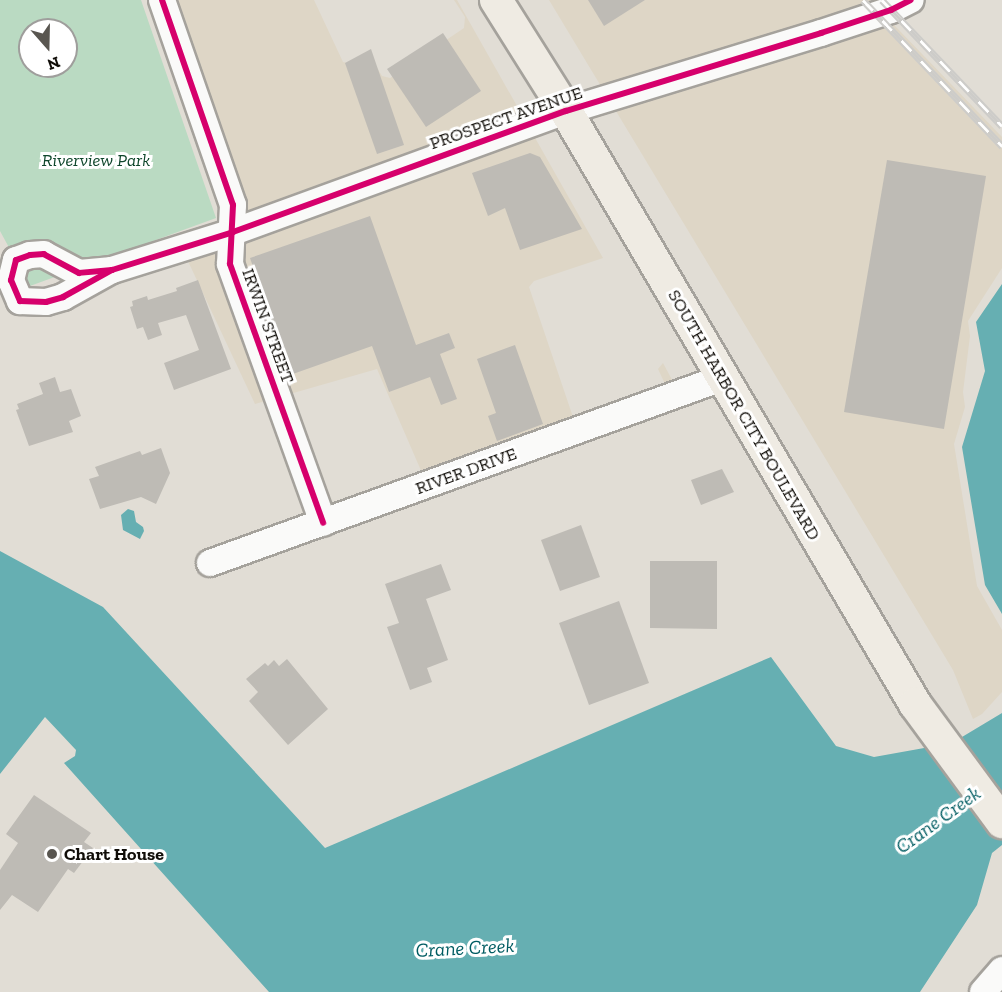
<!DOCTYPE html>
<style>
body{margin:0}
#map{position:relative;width:1002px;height:992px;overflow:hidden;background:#e1ddd5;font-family:"Zilla Slab",serif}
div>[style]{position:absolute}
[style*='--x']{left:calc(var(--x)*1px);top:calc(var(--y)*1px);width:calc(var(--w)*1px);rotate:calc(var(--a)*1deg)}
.built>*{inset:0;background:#ded6c6}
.green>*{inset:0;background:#badac2}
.water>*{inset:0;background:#66afb2}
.building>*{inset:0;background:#bebbb5}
.roads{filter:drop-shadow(2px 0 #a5a29c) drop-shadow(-2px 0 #a5a29c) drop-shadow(0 2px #a5a29c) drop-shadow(0 -2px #a5a29c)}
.minor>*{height:26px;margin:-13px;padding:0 13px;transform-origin:13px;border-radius:13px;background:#fafaf9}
.major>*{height:32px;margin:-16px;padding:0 16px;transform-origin:16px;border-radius:16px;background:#efebe3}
.rail>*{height:7px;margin-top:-3.5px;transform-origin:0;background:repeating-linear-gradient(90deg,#fff 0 14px,#cdccc9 0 28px);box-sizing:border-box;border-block:2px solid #cdccc9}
.cycleway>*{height:6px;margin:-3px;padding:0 3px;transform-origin:3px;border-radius:3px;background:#d6006c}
.dots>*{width:16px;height:16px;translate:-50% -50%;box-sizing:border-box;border:3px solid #fff;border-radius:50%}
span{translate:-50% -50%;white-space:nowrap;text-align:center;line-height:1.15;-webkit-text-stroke:6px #fff;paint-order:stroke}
.street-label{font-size:18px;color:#100d08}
.park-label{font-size:18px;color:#0e462b;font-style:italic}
.poi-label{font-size:18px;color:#100d08;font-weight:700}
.left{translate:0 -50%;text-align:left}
.water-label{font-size:20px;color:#005c62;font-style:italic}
.north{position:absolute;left:18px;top:18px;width:60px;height:60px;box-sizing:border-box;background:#fff;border:2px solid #9f9e9c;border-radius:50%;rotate:160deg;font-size:16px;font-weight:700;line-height:24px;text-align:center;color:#100d08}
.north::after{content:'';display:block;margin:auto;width:21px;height:27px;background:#595650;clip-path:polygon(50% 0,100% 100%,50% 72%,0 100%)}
</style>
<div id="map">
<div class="built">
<i style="clip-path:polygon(150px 0,314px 0,343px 62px,351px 64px,368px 53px,382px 76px,390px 78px,464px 28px,465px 17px,454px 0,457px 0,603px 258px,534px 281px,529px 287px,575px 423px,666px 386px,658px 369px,663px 363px,684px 402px,429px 489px,377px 369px,255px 404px,179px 242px,221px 226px,224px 219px)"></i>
<i style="clip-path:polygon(549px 0,870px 0,1002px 137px,1002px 268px,968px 321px,970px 336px,963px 392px,965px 407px,954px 444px,977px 586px,1002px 630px,1002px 692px,982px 714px,973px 719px,953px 670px)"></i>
</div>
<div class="green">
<i style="clip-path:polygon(evenodd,0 0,141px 0,216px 218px,30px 286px,0 231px,0 0,30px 30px,66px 30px,66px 66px,30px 66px,30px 30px)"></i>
</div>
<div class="water">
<i style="clip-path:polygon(1002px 284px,1002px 614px,985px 585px,962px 447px,985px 371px,976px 322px)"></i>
<i style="clip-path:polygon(128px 509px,134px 511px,136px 522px,143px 527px,144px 531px,140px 539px,123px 530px,121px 515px)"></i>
<i style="clip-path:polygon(0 551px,103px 607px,325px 848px,771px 657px,836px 746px,874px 757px,952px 743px,1002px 713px,1002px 845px,992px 853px,977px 905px,920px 992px,269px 992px,64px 763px,75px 756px,76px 750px,45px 717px,0 774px)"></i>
</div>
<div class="building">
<i style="clip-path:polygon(588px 0,645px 0,604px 26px)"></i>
<i style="clip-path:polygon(443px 33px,481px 91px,426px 127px,387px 69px)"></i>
<i style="clip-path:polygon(371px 49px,404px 145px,377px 154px,345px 63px)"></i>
<i style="clip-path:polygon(530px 153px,540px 157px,582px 229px,520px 250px,505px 208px,488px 216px,472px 173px)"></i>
<i style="clip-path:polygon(887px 160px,986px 176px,944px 429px,844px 412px)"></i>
<i style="clip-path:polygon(370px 216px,416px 345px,449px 333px,455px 348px,440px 354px,457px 399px,441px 405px,430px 377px,389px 392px,372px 346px,290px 375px,250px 258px)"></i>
<i style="clip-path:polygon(198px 280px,231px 369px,174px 390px,164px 363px,199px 350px,186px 315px,158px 323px,162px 335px,148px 340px,143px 327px,137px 329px,130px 307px,133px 306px,132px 301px,147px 296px,148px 300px,177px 291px,176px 288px)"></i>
<i style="clip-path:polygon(515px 345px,543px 424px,497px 441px,488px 416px,496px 413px,477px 359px)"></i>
<i style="clip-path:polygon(55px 377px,60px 392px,71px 389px,81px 416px,69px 421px,73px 432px,29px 446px,16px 410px,19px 409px,17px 404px,43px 394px,39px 383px)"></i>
<i style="clip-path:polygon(161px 448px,170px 473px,156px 504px,141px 497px,100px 509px,89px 479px,99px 476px,95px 467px,140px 451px,142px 455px)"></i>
<i style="clip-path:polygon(722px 469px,734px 492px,701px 505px,691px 480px)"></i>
<i style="clip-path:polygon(581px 525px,600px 577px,560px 591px,541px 540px)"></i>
<i style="clip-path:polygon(650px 561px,717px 561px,717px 629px,650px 628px)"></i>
<i style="clip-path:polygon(441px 564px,451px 590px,426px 599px,448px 660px,427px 668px,432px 682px,410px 690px,387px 627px,399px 623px,385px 584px)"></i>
<i style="clip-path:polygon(619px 601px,649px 683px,589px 705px,559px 623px)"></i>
<i style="clip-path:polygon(287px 659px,328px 709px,288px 745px,249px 701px,258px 692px,246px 679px,265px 663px,268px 666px,274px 660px,279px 666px)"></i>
<i style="clip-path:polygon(34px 795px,91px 833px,84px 842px,93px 848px,74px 873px,68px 869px,38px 912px,12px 895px,0 910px,0 870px,18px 843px,6px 834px)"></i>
</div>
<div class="roads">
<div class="minor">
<i style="--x:162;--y:0;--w:217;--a:70.9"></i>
<i style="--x:233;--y:205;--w:59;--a:92.9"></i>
<i style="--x:230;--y:264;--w:275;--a:70.2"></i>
<i style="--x:112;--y:270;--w:33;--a:175"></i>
<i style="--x:79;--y:273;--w:40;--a:-152"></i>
<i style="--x:44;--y:254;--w:14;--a:176"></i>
<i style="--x:30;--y:255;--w:15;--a:160"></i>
<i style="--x:16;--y:260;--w:21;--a:104"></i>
<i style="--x:11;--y:280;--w:23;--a:67"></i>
<i style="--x:20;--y:301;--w:26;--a:2"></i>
<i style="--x:46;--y:302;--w:18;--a:-16"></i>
<i style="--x:63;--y:297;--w:56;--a:-28.9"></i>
<i style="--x:112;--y:270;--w:127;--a:-17.4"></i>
<i style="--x:233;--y:232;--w:354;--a:-20"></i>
<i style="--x:566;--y:111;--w:267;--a:-17"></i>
<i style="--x:821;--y:33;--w:74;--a:-18.2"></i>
<i style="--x:891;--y:10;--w:22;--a:-27"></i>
<i style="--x:210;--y:563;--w:544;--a:-19.87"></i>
<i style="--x:983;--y:992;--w:29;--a:-49"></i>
</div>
<div class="major">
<i style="--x:496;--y:0;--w:131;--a:57.8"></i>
<i style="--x:566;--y:111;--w:688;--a:59.52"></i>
<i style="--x:915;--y:704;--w:147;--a:53.6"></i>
</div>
</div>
<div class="rail">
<i style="--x:863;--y:0;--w:202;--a:46.4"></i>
<i style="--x:882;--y:0;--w:174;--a:46.4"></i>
</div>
<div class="cycleway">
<i style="--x:162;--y:0;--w:217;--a:70.9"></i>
<i style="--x:233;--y:205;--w:59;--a:92.9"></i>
<i style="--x:230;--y:264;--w:275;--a:70.2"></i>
<i style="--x:112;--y:270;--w:33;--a:175"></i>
<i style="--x:79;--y:273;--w:40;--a:-152"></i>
<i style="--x:44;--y:254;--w:14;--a:176"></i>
<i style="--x:30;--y:255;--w:15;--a:160"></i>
<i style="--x:16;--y:260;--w:21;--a:104"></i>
<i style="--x:11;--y:280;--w:23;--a:67"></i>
<i style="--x:20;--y:301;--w:26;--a:2"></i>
<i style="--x:46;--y:302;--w:18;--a:-16"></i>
<i style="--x:63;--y:297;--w:56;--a:-28.9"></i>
<i style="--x:112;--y:270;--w:127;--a:-17.4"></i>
<i style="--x:233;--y:232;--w:354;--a:-20"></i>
<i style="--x:566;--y:111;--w:267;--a:-17"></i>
<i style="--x:821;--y:33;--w:74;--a:-18.2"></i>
<i style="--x:891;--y:10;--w:22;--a:-27"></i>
</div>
<div class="dots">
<i style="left:52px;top:854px;background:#595650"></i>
</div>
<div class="street-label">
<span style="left:506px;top:118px;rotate:-19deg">PROSPECT AVENUE</span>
<span style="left:268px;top:326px;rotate:70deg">IRWIN STREET</span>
<span style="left:744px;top:415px;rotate:60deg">SOUTH HARBOR CITY BOULEVARD</span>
<span style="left:466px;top:471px;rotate:-20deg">RIVER DRIVE</span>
</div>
<div class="park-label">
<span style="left:96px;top:160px">Riverview Park</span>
</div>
<div class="poi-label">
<span class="left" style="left:64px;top:854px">Chart House</span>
</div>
<div class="water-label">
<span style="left:938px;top:820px;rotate:-36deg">Crane Creek</span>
<span style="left:465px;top:948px;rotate:-3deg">Crane Creek</span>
</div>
<div class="north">N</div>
</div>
